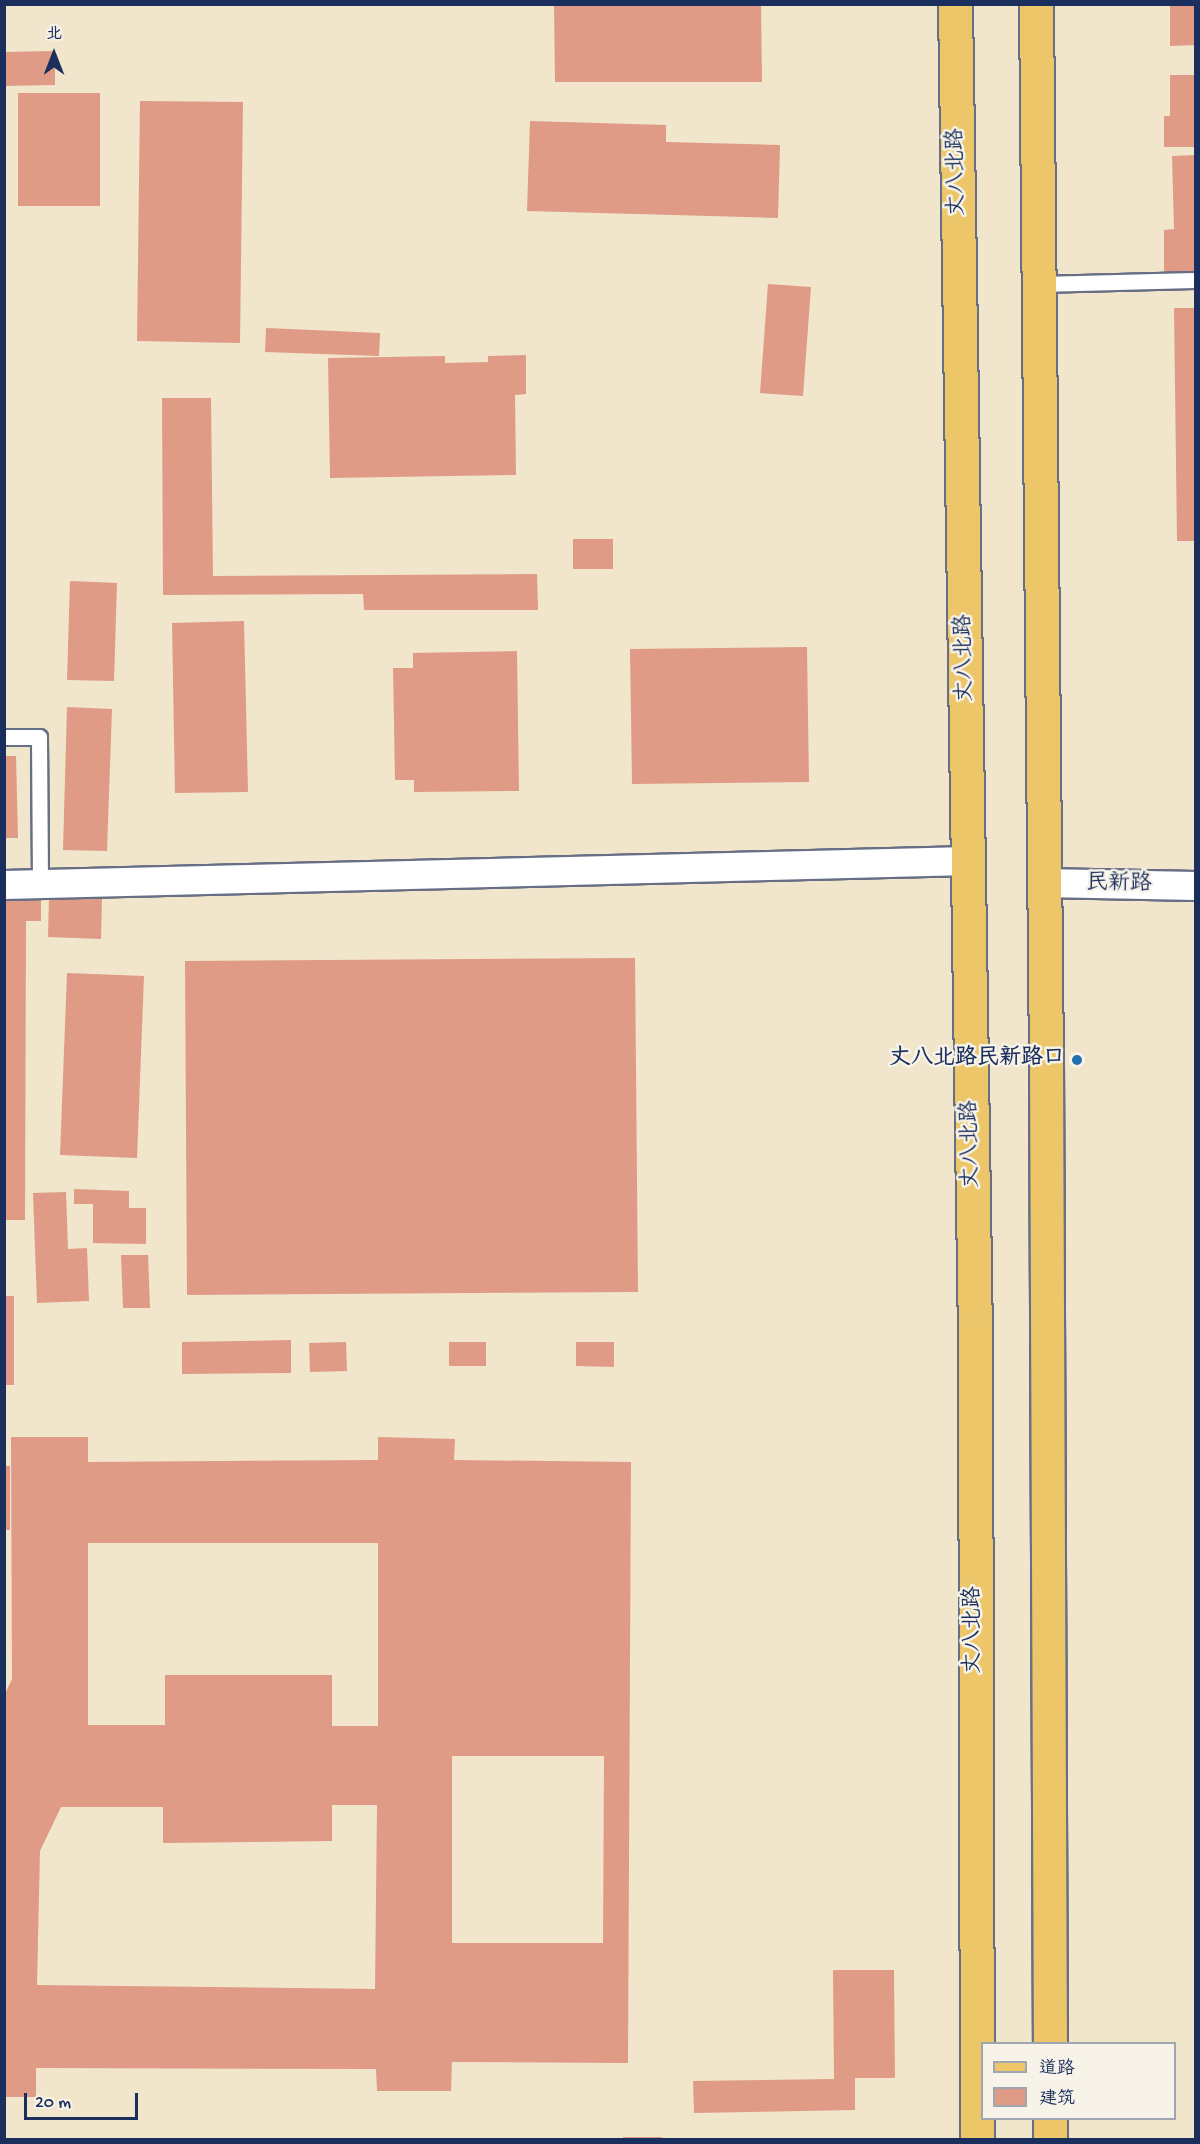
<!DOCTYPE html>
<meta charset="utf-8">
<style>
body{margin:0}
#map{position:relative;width:1200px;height:2144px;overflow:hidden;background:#f1e5cc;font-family:"Gochi Hand","LXGW WenKai TC",sans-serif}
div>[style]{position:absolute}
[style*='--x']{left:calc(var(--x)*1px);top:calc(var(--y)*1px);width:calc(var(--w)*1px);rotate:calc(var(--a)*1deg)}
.building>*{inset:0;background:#df9b85}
.roads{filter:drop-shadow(2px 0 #666f84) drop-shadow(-2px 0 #666f84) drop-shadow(0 2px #666f84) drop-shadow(0 -2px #666f84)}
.lane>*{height:15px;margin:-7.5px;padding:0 7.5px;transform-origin:7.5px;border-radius:7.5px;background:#fff}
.street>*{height:28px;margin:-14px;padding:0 14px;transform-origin:14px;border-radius:14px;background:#fff}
.primary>*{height:33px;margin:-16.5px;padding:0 16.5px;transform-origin:16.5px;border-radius:16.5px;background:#ecc669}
.dots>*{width:16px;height:16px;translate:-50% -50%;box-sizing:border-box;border:3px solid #f7f3e8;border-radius:50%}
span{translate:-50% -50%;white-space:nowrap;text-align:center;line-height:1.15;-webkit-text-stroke:5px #f7f3e8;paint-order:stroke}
.street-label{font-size:22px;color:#1b2f5e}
.poi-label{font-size:22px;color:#1b2f5e;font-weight:700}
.right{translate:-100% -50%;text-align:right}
.frame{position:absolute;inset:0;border:6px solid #1b2f5e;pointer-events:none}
.legend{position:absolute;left:981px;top:2042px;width:195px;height:78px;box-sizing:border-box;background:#f7f3e8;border:2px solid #9fa5b1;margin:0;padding:8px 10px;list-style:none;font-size:18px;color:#1b2f5e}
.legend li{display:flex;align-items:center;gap:12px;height:30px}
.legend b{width:30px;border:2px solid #9fa5b1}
.north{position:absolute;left:24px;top:24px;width:60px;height:60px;-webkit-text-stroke:4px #f7f3e8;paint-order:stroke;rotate:0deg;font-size:16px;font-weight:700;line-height:24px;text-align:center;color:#1b2f5e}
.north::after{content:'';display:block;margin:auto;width:21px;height:27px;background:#1b2f5e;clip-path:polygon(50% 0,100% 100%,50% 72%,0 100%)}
.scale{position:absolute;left:24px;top:2093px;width:114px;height:27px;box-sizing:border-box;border:3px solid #1b2f5e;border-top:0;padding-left:8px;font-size:18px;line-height:21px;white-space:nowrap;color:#1b2f5e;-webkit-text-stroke:4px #f7f3e8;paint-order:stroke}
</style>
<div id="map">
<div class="building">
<i style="clip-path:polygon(554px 4px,761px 4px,762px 82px,555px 82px)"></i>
<i style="clip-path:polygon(1170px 4px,1196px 4px,1196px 45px,1170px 46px)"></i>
<i style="clip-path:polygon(55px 51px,55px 85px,4px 86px,4px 52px)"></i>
<i style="clip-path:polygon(1170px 75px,1196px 75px,1196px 147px,1164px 147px,1164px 116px,1170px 116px)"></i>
<i style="clip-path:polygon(18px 93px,100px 93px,100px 206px,18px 206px)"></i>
<i style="clip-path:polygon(140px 101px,243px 102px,240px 343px,137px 341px)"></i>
<i style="clip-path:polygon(530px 121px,666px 125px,666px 142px,780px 145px,778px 218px,527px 211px)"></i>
<i style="clip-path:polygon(1196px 155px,1196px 280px,1164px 280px,1164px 230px,1174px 229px,1172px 156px)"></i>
<i style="clip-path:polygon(768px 284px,811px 287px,803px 396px,760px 393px)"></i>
<i style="clip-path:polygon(1174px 308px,1196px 308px,1196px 541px,1177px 541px)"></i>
<i style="clip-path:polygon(266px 328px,380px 333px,379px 356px,265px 352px)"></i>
<i style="clip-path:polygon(526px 355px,526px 394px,515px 395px,516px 475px,330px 478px,328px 358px,445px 356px,445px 363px,488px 362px,488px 356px)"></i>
<i style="clip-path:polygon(162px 398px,211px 398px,213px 576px,537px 574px,538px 610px,364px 610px,363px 594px,163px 595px)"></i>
<i style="clip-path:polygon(573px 539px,613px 539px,613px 569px,573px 569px)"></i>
<i style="clip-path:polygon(70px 581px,117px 583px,114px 681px,67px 680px)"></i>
<i style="clip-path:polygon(244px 621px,248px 792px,175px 793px,172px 623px)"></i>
<i style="clip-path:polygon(807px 647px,809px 782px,632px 784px,630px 649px)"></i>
<i style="clip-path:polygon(517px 651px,519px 791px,414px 792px,414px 780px,395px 780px,393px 668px,413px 668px,413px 653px)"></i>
<i style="clip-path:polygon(67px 707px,112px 709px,107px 851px,63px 850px)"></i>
<i style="clip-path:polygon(4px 756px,16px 756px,18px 838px,4px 838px)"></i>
<i style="clip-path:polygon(4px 892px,41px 892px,41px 921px,26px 921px,25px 1220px,4px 1220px)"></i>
<i style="clip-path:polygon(49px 897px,102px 899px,101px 939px,48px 937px)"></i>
<i style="clip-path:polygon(635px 958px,638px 1292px,187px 1295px,185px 961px)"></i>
<i style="clip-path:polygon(67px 973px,144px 976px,137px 1158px,60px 1155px)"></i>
<i style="clip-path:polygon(74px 1189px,129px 1191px,129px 1208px,146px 1208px,146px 1244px,93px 1243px,93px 1204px,74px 1204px)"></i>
<i style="clip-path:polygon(66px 1192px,68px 1249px,87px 1248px,89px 1301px,37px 1303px,33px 1193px)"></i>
<i style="clip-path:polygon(121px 1255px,148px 1255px,150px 1308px,123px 1308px)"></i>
<i style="clip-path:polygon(4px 1296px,14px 1296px,14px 1385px,4px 1385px)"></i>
<i style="clip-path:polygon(291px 1340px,291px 1373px,182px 1374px,182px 1342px)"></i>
<i style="clip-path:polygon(346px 1342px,347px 1371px,310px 1372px,309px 1343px)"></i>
<i style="clip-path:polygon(449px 1342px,486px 1342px,486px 1366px,449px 1366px)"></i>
<i style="clip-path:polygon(576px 1342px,614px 1342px,614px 1367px,576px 1366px)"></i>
<i style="clip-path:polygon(evenodd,11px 1437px,88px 1437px,88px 1462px,378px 1460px,378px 1437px,455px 1439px,454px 1460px,631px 1462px,628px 2063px,452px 2062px,451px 2091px,377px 2091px,376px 2069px,36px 2068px,36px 2097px,4px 2097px,4px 1696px,12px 1679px,11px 1437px,88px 1543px,378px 1543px,378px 1726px,332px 1726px,332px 1675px,165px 1675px,165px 1725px,88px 1725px,88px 1543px,11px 1437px,452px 1756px,604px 1756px,603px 1943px,452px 1943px,452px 1756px,11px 1437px,332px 1805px,377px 1805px,375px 1989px,37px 1985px,40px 1851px,61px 1807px,163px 1807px,163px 1843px,332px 1841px,332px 1805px)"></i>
<i style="clip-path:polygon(4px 1466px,10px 1466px,10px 1530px,4px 1530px)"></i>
<i style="clip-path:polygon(833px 1970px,894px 1970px,895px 2078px,855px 2078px,855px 2110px,694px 2113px,693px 2081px,834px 2079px)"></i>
<i style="clip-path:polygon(623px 2137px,662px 2137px,662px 2140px,623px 2140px)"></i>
</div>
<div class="roads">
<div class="lane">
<i style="--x:1038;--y:284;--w:158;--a:-1.5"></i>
<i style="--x:4;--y:737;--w:35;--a:0"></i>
<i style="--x:39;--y:737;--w:147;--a:89.6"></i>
</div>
<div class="street">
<i style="--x:1043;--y:883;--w:153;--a:1.1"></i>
<i style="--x:4;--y:885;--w:965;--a:-1.42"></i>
</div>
<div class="primary">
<i style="--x:955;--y:4;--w:1327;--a:89.14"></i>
<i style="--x:975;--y:1331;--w:809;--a:89.86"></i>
<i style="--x:1036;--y:4;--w:1056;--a:89.46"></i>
<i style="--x:1046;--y:1060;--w:984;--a:89.77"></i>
<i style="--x:1050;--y:2118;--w:22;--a:90"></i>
</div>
</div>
<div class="dots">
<i style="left:1077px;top:1060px;background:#1f6fb2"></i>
</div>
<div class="street-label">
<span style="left:958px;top:172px;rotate:-91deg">丈八北路</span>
<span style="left:966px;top:658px;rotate:-91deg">丈八北路</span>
<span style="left:1119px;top:885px;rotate:1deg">民新路</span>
<span style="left:972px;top:1144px;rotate:-91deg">丈八北路</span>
<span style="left:975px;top:1630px;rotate:-90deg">丈八北路</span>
</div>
<div class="poi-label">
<span class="right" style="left:1065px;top:1060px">丈八北路民新路口</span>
</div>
<div class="frame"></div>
<ul class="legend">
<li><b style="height:8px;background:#ecc669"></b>道路</li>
<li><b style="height:16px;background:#df9b85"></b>建筑</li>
</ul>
<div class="north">北</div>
<div class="scale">20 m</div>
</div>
